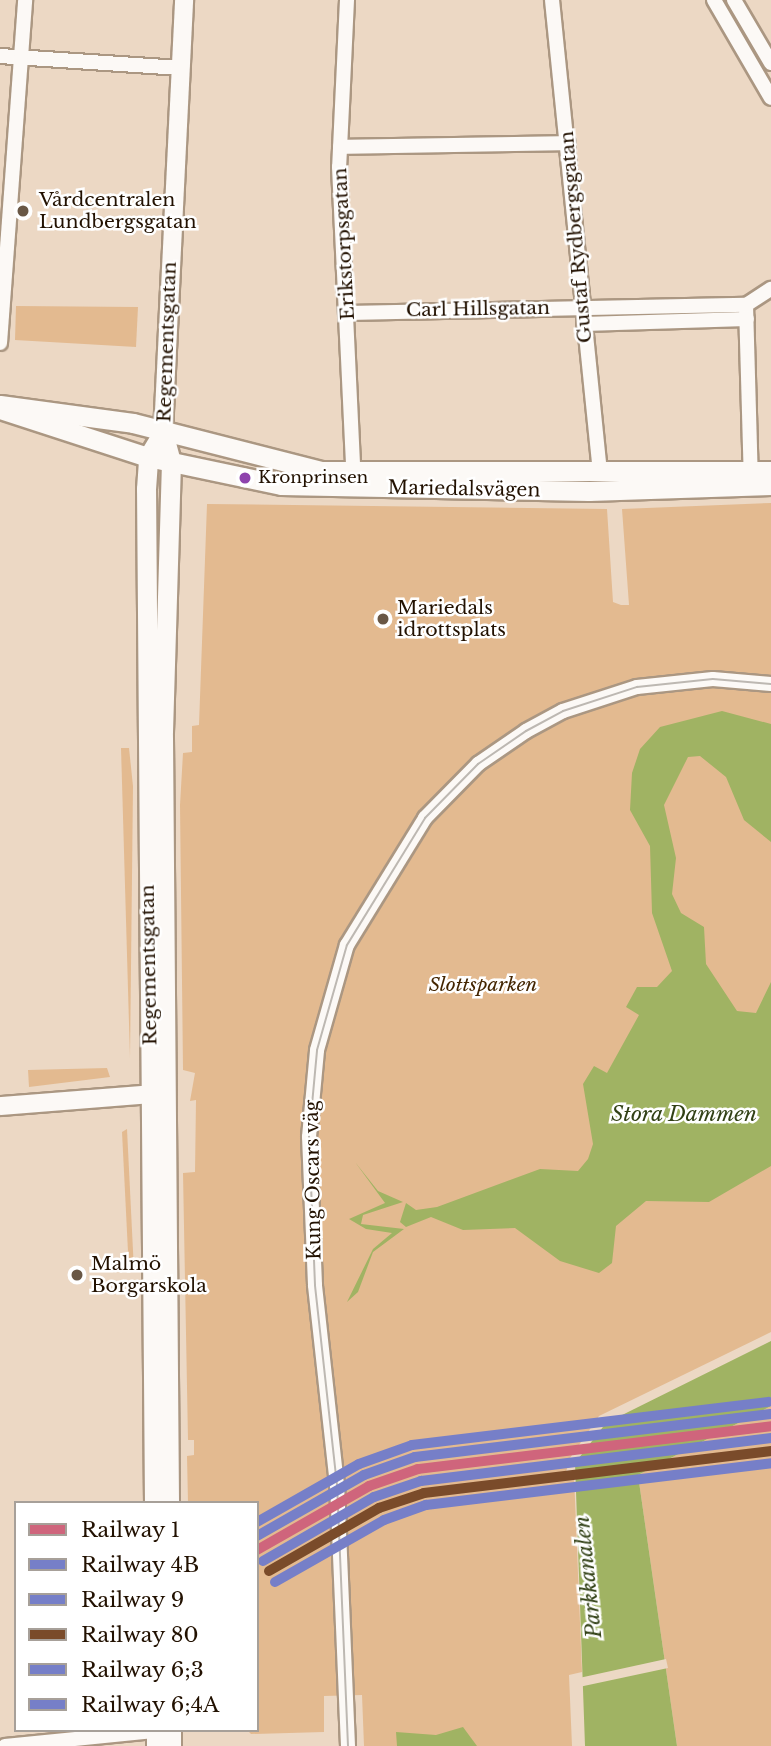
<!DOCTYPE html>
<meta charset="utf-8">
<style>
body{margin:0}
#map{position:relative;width:771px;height:1746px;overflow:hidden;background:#ecd8c4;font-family:"Libre Baskerville",serif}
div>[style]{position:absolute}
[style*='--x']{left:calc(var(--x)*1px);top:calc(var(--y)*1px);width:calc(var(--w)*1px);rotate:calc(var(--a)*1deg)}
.green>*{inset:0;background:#e3ba90}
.water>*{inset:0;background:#a0b363}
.pier>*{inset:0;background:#ecd8c4}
.roads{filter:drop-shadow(2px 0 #ab9782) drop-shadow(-2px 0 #ab9782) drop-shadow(0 2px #ab9782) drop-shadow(0 -2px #ab9782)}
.minor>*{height:14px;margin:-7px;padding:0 7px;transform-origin:7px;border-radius:7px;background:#fcf9f6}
.tertiary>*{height:18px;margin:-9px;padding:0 9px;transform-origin:9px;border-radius:9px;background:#fcf9f6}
.secondary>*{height:19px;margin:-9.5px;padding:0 9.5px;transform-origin:9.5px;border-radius:9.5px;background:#fcf9f6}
.tram>*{height:2px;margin:-1px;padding:0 1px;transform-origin:1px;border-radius:1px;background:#bdb8b2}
.rail-1>*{height:10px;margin:-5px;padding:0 5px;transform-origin:5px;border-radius:5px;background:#cf657c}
.rail-2>*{height:10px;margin:-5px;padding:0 5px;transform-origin:5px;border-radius:5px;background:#767fc8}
.rail-3>*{height:10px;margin:-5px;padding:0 5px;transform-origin:5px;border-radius:5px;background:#767fc8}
.rail-4>*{height:10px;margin:-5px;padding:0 5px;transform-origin:5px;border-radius:5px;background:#7a4b2a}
.rail-5>*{height:10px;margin:-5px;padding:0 5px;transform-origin:5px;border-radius:5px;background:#767fc8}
.rail-6>*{height:10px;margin:-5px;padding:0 5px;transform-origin:5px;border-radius:5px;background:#767fc8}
.dots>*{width:19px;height:19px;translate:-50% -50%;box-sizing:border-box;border:4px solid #fff;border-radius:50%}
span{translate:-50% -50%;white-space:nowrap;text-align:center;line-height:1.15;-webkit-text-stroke:5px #fff;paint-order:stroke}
.bus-label{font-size:17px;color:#221101}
.left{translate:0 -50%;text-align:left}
.poi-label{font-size:19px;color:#221101}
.street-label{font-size:19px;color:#221101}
.park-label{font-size:19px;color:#432500;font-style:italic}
.water-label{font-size:21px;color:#314015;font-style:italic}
.legend{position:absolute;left:14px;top:1501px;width:245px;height:231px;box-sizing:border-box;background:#fff;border:2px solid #a7a099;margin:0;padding:9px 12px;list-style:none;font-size:21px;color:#221101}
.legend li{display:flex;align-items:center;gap:14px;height:35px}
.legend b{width:35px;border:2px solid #a7a099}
</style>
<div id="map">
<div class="green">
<i style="clip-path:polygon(16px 306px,138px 307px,136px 347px,15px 340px)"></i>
<i style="clip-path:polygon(771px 503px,771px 1332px,599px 1416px,570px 1458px,566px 1472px,574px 1475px,582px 1672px,569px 1675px,572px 1746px,364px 1746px,362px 1695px,324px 1696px,324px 1732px,251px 1734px,247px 1730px,257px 1730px,257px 1503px,188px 1503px,187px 1456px,194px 1455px,194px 1440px,188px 1440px,183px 1173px,195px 1172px,196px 1100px,190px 1101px,195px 1073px,183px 1070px,180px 805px,183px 753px,192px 752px,192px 726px,199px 725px,207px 504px,607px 509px,613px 602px,621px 605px,629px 605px,622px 509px)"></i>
<i style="clip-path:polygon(121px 748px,129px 748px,133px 786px,130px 1058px)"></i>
<i style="clip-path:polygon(107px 1068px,110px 1077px,29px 1087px,28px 1070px)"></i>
<i style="clip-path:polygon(127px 1129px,134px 1271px,129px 1272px,122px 1132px)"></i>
<i style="clip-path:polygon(771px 1406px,771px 1746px,677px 1746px,638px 1475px)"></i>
</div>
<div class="water">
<i style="clip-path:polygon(722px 711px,771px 724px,771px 842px,744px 820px,726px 777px,700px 756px,688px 757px,664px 805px,676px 858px,672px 894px,681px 913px,704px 927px,706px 964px,737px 1011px,756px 1013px,771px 982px,771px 1166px,709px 1202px,646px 1201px,616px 1226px,612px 1263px,599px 1273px,560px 1261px,515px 1228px,463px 1230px,431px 1217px,406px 1227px,400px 1222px,406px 1203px,416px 1210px,437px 1207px,540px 1169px,578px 1171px,588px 1159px,593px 1144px,583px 1084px,594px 1066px,607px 1073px,639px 1015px,626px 1007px,637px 987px,657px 987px,672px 971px,652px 913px,650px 846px,630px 810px,632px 773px,640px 749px,660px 727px)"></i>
<i style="clip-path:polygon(355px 1162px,378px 1191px,403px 1202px,363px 1215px,361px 1224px,404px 1229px,373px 1252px,358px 1292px,347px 1302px,373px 1249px,392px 1233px,366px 1229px,349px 1219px,385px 1203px)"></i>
<i style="clip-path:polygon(771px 1341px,771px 1406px,638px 1475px,677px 1746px,585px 1746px,575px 1463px,606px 1423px)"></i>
<i style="clip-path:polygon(463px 1727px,477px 1746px,397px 1746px,396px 1732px,436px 1735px)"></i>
</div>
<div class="pier">
<i style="clip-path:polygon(666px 1659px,668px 1668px,579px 1687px,579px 1678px)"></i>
</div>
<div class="roads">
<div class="minor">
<i style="--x:347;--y:0;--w:167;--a:92.7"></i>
<i style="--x:339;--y:167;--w:314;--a:87.3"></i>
<i style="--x:552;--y:0;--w:476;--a:84.2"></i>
<i style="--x:714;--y:0;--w:113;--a:59.8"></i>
<i style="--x:734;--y:0;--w:73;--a:59.6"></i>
<i style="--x:0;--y:56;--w:180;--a:3.8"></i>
<i style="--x:340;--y:147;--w:228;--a:-1"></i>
<i style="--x:746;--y:305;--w:174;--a:88.4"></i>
<i style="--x:348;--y:313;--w:398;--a:-1.2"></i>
<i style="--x:746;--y:305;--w:30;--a:-33"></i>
<i style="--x:584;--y:324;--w:163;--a:-1.8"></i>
<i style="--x:0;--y:343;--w:344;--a:-85.8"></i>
<i style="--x:5;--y:1746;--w:152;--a:-5.7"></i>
<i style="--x:348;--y:1746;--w:261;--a:-92.4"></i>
<i style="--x:337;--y:1485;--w:201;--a:-96.3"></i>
<i style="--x:315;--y:1285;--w:148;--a:-92.3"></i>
<i style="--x:309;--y:1137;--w:87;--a:-84.7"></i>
<i style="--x:317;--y:1050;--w:109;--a:-74.1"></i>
<i style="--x:347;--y:945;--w:149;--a:-58.4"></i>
<i style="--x:425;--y:818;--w:76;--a:-45.5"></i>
<i style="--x:478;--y:764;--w:58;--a:-34.5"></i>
<i style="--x:526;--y:731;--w:42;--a:-28.4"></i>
<i style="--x:563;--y:711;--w:78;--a:-18"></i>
<i style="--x:637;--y:687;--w:76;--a:-6"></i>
<i style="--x:713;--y:679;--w:58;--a:4.9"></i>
</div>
<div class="tertiary">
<i style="--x:163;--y:432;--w:433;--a:-87.2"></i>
<i style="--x:0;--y:1106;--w:165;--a:-4.5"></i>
</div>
<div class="secondary">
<i style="--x:0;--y:405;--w:134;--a:7.7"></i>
<i style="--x:133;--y:423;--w:194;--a:14.3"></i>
<i style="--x:321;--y:471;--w:450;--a:0"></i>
<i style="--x:0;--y:409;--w:156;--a:18"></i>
<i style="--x:148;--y:457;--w:136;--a:11.9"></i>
<i style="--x:281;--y:485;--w:308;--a:1.1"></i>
<i style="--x:589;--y:491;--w:182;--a:-1.9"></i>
<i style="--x:163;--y:432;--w:31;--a:75"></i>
<i style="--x:171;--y:462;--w:276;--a:91.7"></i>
<i style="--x:163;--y:738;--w:765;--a:89.55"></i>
<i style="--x:154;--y:1503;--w:1014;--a:-90.45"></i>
<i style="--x:146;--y:489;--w:32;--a:-86"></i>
<i style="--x:148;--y:457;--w:29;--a:-59"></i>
<i style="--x:156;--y:1730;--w:16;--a:90"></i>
<i style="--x:171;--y:1730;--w:16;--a:90"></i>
</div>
</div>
<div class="tram">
<i style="--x:348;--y:1746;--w:261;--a:-92.4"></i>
<i style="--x:337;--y:1485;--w:201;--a:-96.3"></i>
<i style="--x:315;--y:1285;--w:148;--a:-92.3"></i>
<i style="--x:309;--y:1137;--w:87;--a:-84.7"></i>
<i style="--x:317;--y:1050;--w:109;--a:-74.1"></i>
<i style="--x:347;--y:945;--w:149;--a:-58.4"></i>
<i style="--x:425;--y:818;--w:76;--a:-45.5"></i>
<i style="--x:478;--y:764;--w:58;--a:-34.5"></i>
<i style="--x:526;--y:731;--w:42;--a:-28.4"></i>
<i style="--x:563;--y:711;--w:78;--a:-18"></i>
<i style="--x:637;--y:687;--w:76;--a:-6"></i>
<i style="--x:713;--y:679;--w:58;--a:4.9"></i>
</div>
<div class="rail-1">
<i style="--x:257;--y:1550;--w:129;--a:-29.7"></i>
<i style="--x:369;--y:1486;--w:52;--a:-19.1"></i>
<i style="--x:418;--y:1469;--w:356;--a:-6.9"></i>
</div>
<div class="rail-2">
<i style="--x:263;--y:1561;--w:128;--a:-30"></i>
<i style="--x:374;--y:1497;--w:50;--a:-18.8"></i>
<i style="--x:421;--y:1481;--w:353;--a:-7"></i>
</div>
<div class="rail-3">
<i style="--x:257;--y:1536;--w:123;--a:-29.7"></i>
<i style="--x:364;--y:1475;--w:54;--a:-19.4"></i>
<i style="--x:415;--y:1457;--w:358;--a:-6.9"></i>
</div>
<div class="rail-4">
<i style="--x:269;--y:1571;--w:127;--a:-29.8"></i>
<i style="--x:379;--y:1508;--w:47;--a:-18.4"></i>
<i style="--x:424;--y:1493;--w:350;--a:-6.9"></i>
</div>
<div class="rail-5">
<i style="--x:257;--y:1522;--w:117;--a:-29.6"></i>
<i style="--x:359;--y:1464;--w:56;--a:-19.7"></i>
<i style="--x:412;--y:1445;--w:359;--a:-6.9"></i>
</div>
<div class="rail-6">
<i style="--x:275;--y:1582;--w:125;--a:-29.6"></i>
<i style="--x:384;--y:1520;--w:45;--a:-19.7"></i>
<i style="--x:426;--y:1505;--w:348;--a:-6.9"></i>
</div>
<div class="dots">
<i style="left:23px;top:211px;background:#695745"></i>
<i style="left:245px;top:478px;background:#8e44ad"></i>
<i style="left:383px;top:619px;background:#695745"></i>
<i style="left:77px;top:1275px;background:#695745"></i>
</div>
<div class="bus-label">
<span class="left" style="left:258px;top:478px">Kronprinsen</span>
</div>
<div class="poi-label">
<span class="left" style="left:39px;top:211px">Vårdcentralen<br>Lundbergsgatan</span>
<span class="left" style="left:397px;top:619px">Mariedals<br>idrottsplats</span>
<span class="left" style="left:91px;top:1275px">Malmö<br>Borgarskola</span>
</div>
<div class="street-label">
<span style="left:576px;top:237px;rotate:-95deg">Gustaf Rydbergsgatan</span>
<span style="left:344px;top:244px;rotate:-93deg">Erikstorpsgatan</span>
<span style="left:478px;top:309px;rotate:-1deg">Carl Hillsgatan</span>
<span style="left:167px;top:342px;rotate:-88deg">Regementsgatan</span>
<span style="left:464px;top:489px;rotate:1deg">Mariedalsvägen</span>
<span style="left:149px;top:965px;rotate:-91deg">Regementsgatan</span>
<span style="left:313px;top:1180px;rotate:-91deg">Kung Oscars väg</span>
</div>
<div class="park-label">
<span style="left:483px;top:985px">Slottsparken</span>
</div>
<div class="water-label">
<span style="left:684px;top:1114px">Stora Dammen</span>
<span style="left:588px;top:1577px;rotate:-96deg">Parkkanalen</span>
</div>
<ul class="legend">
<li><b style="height:9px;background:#cf657c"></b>Railway 1</li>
<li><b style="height:9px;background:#767fc8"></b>Railway 4B</li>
<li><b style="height:9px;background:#767fc8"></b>Railway 9</li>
<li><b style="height:9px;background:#7a4b2a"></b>Railway 80</li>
<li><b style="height:9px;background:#767fc8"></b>Railway 6;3</li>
<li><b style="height:9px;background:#767fc8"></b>Railway 6;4A</li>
</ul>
</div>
